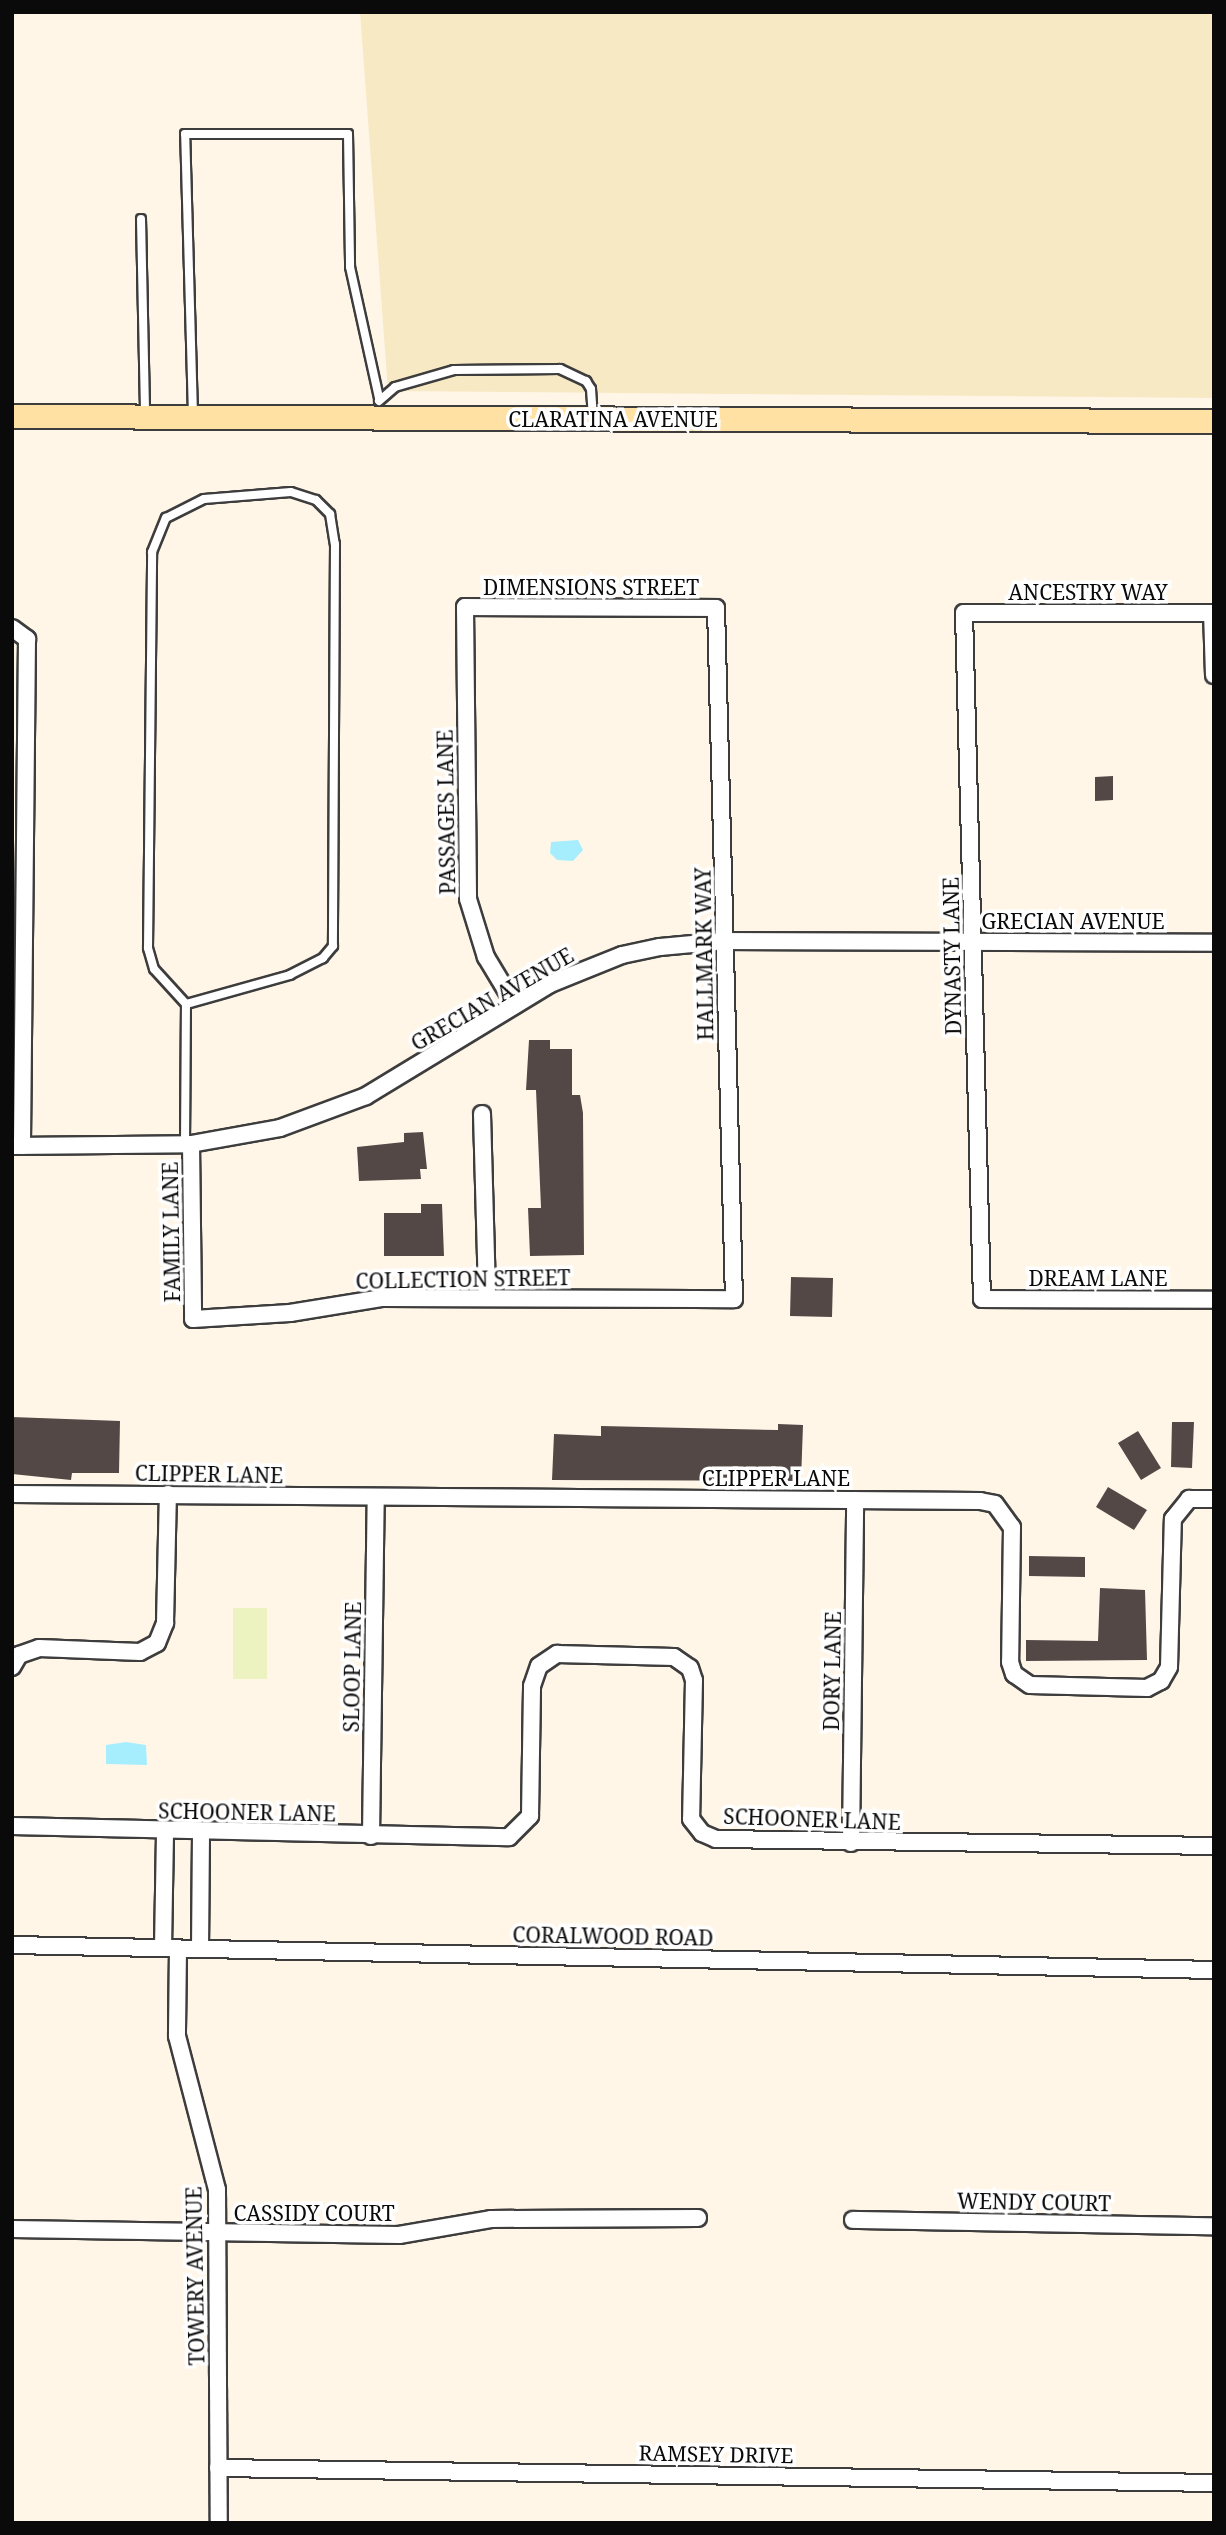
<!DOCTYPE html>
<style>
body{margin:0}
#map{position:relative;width:1226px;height:2535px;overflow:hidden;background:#fff6e8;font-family:"Noto Serif",serif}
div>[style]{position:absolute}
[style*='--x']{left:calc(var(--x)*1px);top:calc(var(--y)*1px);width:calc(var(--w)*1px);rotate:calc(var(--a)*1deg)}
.farmland>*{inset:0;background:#f8e9c5}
.pitch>*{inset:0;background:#ecf3c1}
.water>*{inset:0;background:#a6eefd}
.building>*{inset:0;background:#544846}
.roads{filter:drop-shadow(2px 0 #3d3d3d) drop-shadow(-2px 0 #3d3d3d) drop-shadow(0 2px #3d3d3d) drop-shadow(0 -2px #3d3d3d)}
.lane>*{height:8px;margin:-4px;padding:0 4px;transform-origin:4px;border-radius:4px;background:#fff}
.street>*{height:16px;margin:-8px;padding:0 8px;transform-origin:8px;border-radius:8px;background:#fff}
.secondary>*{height:23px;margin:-11.5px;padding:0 11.5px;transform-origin:11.5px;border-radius:11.5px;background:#ffe2a3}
span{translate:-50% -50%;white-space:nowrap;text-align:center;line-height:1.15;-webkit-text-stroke:7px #fff;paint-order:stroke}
.street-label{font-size:21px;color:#0a0a0a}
.frame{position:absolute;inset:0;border:14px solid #0a0a0a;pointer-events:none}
</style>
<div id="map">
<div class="farmland">
<i style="clip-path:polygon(360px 12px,1214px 12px,1214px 398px,388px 391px)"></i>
</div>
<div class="pitch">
<i style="clip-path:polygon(233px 1608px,267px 1608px,267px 1679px,233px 1679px)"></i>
</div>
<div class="water">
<i style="clip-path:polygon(578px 840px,583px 850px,573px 861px,557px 860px,550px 853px,551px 842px)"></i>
<i style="clip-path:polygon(126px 1742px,146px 1745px,147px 1765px,106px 1764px,106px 1745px)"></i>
</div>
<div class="building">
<i style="clip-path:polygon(1113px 776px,1113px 800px,1095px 801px,1095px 777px)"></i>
<i style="clip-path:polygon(529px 1040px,550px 1040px,550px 1049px,572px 1049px,572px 1095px,580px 1095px,583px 1113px,584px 1255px,530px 1256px,528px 1208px,541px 1208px,536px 1090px,526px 1090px)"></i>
<i style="clip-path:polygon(423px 1132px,427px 1169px,420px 1169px,421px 1179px,359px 1181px,357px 1147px,404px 1142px,404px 1133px)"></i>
<i style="clip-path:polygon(421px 1204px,442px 1204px,444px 1256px,384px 1256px,384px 1213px,421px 1213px)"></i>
<i style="clip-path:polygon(791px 1277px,833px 1278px,832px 1317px,790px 1316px)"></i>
<i style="clip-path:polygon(12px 1417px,120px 1421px,119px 1473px,72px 1473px,71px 1480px,12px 1474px)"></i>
<i style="clip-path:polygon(1172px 1422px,1194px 1422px,1192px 1468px,1171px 1467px)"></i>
<i style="clip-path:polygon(778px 1424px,803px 1425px,801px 1481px,552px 1480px,554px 1434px,601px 1436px,601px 1426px,778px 1430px)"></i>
<i style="clip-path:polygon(1138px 1431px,1161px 1468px,1141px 1480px,1118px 1443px)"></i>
<i style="clip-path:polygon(1108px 1487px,1147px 1510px,1134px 1530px,1096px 1507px)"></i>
<i style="clip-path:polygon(1029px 1556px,1085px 1557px,1085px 1577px,1029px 1576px)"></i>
<i style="clip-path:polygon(1100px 1588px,1145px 1590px,1147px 1660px,1026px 1661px,1026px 1640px,1098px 1641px)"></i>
</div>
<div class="roads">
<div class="lane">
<i style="--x:141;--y:219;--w:196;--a:88.8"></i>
<i style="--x:379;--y:401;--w:21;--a:-41"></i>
<i style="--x:395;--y:387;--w:61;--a:-16.1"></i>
<i style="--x:454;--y:370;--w:106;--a:-0.5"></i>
<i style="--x:560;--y:369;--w:29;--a:25"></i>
<i style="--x:586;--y:381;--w:9;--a:58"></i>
<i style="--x:591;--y:389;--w:26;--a:86"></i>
<i style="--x:193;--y:415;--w:281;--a:-91.6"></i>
<i style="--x:185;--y:134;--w:163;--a:0"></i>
<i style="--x:348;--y:134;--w:133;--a:89.1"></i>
<i style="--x:350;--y:267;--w:134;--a:77.5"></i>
<i style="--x:185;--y:1144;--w:140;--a:-89.6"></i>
<i style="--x:186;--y:1004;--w:47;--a:-132.4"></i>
<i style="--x:154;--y:969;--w:22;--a:-106"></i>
<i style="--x:148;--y:948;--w:396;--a:-89.4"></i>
<i style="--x:152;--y:552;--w:37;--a:-68"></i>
<i style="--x:166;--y:518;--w:42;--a:-26.6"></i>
<i style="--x:204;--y:499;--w:87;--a:-4.6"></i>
<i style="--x:291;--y:492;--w:26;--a:18"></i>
<i style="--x:316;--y:500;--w:20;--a:45"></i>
<i style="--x:330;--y:514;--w:30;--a:81"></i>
<i style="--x:335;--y:544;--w:402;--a:90.3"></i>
<i style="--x:333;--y:946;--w:16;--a:130"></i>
<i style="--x:323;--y:958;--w:37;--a:153"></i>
<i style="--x:290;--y:975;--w:108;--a:164.4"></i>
</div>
<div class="street">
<i style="--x:12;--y:628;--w:19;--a:36"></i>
<i style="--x:27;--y:639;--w:507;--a:90.57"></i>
<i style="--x:1214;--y:675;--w:62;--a:-91.8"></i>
<i style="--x:1212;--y:613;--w:248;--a:180"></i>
<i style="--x:964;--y:613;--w:686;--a:88.5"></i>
<i style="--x:982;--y:1299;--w:232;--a:0.2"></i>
<i style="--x:482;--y:1114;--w:184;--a:88.4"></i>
<i style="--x:191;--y:1144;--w:175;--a:89.3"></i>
<i style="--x:193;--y:1319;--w:97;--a:-3.5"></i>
<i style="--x:290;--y:1313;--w:94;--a:-9.2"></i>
<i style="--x:383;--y:1298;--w:351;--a:0.2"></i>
<i style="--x:734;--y:1299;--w:691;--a:-91.49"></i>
<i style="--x:716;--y:608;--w:251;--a:-179.8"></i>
<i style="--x:465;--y:607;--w:292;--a:89.4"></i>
<i style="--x:468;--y:899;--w:61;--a:72.8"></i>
<i style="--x:486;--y:957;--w:56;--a:58.9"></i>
<i style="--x:12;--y:1146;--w:179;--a:-0.6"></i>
<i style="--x:191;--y:1144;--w:90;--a:-10.2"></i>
<i style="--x:280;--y:1128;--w:92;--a:-20.4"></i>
<i style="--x:366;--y:1096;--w:215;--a:-31.3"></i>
<i style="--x:550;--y:984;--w:78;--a:-21.9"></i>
<i style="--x:622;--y:955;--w:39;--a:-12"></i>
<i style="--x:660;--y:947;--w:65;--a:-5.3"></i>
<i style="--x:725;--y:941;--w:489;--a:0.2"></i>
<i style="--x:12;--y:1494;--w:968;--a:0.41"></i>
<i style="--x:980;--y:1501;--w:15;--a:11"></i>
<i style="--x:995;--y:1504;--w:29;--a:54"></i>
<i style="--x:1012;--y:1527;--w:135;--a:90.8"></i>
<i style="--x:1010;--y:1662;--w:13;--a:72"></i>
<i style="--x:1014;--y:1674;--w:19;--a:35"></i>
<i style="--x:1030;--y:1685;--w:117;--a:1.5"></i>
<i style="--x:1147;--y:1688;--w:16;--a:-27"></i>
<i style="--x:1161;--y:1681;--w:16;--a:-60"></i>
<i style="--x:1169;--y:1667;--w:148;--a:-88.5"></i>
<i style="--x:1173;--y:1519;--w:26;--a:-51"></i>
<i style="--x:1189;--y:1499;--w:25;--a:0"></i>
<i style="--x:12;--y:1667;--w:14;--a:-60"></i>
<i style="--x:19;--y:1655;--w:21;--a:-19"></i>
<i style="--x:39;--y:1648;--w:101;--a:2.3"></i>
<i style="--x:140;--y:1652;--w:19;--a:-28"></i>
<i style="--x:157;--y:1643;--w:22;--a:-68"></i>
<i style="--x:165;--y:1623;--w:129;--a:-88.7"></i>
<i style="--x:12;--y:1826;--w:497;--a:1.3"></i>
<i style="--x:509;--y:1837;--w:30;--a:-45"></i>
<i style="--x:530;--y:1816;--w:130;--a:-89.1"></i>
<i style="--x:532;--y:1686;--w:21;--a:-71"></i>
<i style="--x:539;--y:1666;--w:22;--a:-34"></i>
<i style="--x:557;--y:1654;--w:117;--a:1.5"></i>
<i style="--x:674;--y:1657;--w:19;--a:35"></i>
<i style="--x:690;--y:1668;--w:13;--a:72"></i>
<i style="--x:694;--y:1680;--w:139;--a:91.2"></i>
<i style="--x:691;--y:1819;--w:18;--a:52"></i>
<i style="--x:702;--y:1833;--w:15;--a:23"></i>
<i style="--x:716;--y:1839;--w:498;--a:0.8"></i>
<i style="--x:371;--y:1836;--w:338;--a:-89.2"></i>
<i style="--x:851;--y:1843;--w:343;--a:-89.3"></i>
<i style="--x:12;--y:1945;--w:1202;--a:1.19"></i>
<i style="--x:163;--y:1948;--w:116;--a:-89"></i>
<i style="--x:178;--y:1949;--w:87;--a:90.7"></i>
<i style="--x:177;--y:2036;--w:159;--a:75.4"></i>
<i style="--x:217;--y:2190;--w:333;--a:89.7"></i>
<i style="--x:200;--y:1949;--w:116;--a:-89.5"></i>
<i style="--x:853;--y:2220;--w:361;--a:1"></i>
<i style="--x:12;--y:2229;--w:387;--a:0.9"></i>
<i style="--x:399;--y:2235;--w:93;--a:-9.9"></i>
<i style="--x:491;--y:2219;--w:207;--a:-0.3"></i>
<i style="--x:218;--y:2468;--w:996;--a:0.86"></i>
</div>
<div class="secondary">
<i style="--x:12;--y:416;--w:1202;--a:0.24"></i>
</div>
</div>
<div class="street-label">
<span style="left:613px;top:419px">CLARATINA AVENUE</span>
<span style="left:591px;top:587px">DIMENSIONS STREET</span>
<span style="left:1088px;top:592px">ANCESTRY WAY</span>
<span style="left:446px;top:812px;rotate:-91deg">PASSAGES LANE</span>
<span style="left:1073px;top:921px">GRECIAN AVENUE</span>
<span style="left:704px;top:954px;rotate:-91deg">HALLMARK WAY</span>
<span style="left:952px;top:956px;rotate:-91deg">DYNASTY LANE</span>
<span style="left:492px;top:999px;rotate:-30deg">GRECIAN AVENUE</span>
<span style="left:171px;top:1232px;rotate:-91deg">FAMILY LANE</span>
<span style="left:1098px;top:1278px">DREAM LANE</span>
<span style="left:463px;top:1279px;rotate:-1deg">COLLECTION STREET</span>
<span style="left:209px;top:1474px;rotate:1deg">CLIPPER LANE</span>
<span style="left:776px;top:1478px">CLIPPER LANE</span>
<span style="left:352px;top:1667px;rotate:-89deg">SLOOP LANE</span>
<span style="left:832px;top:1671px;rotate:-89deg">DORY LANE</span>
<span style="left:247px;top:1812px;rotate:1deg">SCHOONER LANE</span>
<span style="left:812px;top:1819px;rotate:2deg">SCHOONER LANE</span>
<span style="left:613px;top:1936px;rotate:1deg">CORALWOOD ROAD</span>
<span style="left:1034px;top:2202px;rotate:1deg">WENDY COURT</span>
<span style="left:314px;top:2213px">CASSIDY COURT</span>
<span style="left:195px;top:2276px;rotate:-91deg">TOWERY AVENUE</span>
<span style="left:716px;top:2454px;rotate:1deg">RAMSEY DRIVE</span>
</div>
<div class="frame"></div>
</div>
